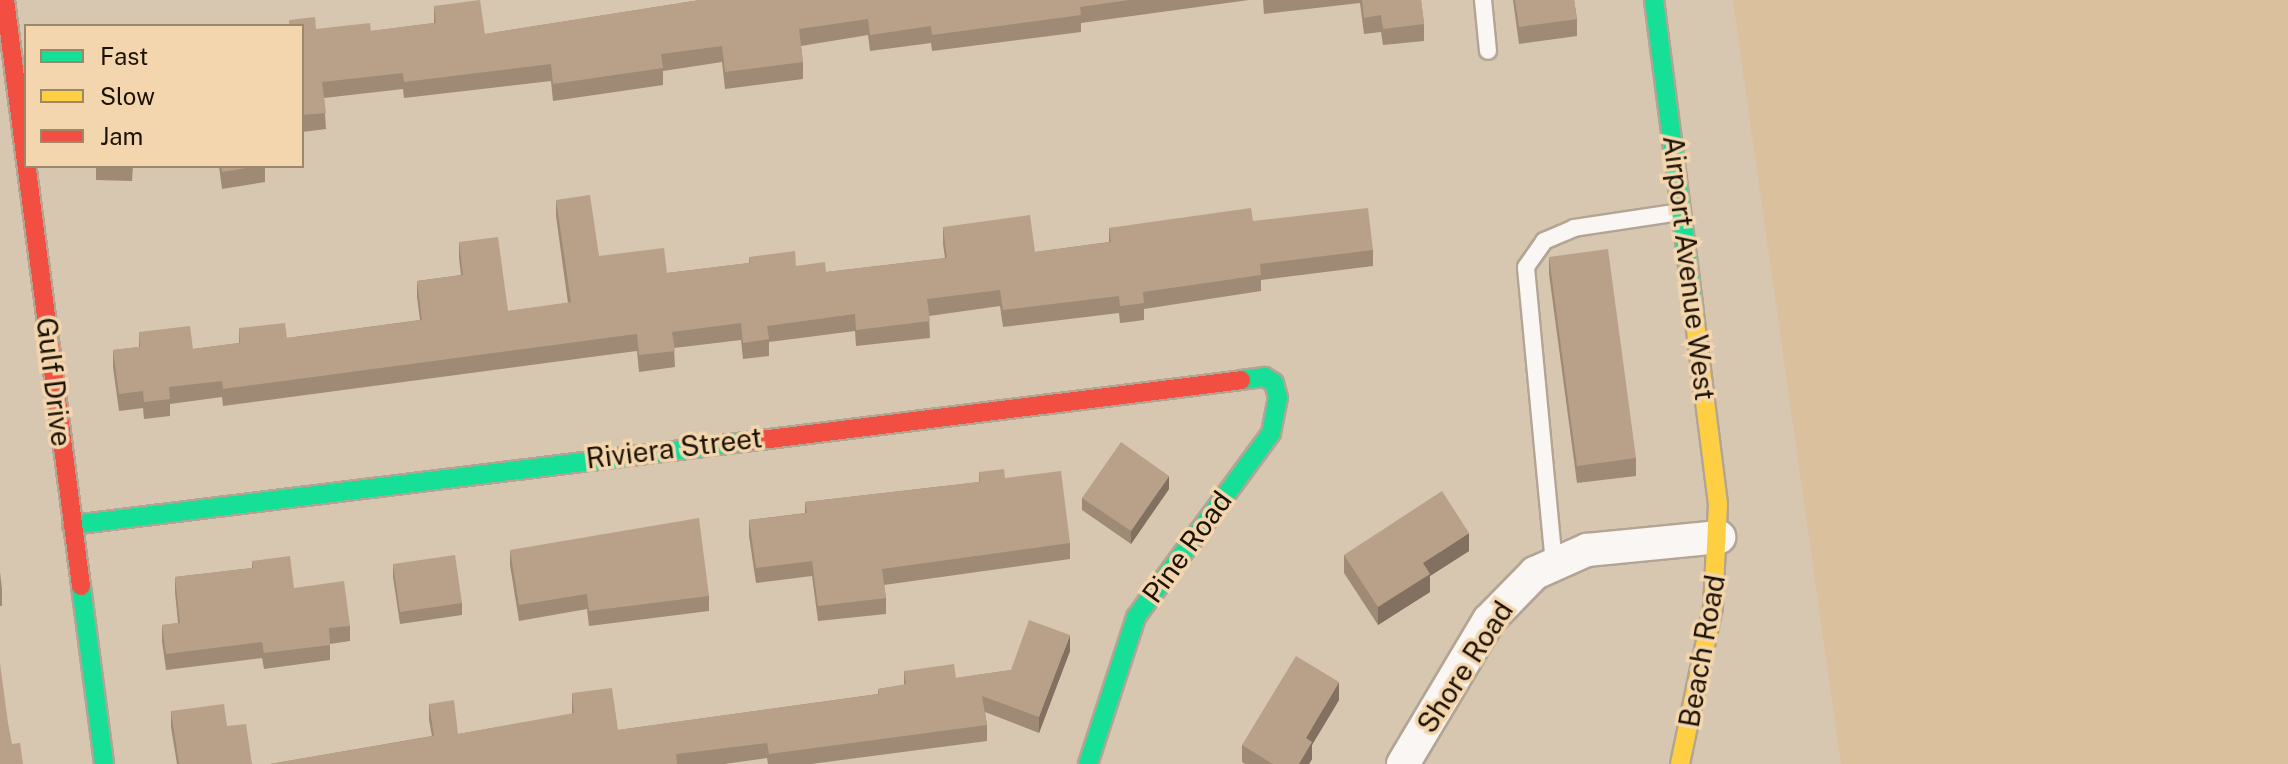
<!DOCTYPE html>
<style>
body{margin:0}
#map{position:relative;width:2288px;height:764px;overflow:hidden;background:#d7c6b0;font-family:"Public Sans",sans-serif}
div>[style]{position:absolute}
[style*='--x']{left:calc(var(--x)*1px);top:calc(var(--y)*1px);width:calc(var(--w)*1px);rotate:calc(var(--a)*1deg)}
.built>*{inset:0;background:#dbc09d}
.roads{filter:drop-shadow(2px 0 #b2a594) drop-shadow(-2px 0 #b2a594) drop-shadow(0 2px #b2a594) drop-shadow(0 -2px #b2a594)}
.lane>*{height:16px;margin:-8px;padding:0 8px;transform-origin:8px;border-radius:8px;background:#f9f6f3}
.street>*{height:32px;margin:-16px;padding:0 16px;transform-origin:16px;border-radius:16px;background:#f9f6f3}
.fast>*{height:18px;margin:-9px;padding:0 9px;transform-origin:9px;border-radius:9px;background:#16e098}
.slow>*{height:18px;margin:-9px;padding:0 9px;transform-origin:9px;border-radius:9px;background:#ffcf43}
.jam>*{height:18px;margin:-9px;padding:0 9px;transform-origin:9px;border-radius:9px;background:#f24e42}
.wall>*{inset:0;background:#9f8a76}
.shaded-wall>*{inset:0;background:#827160}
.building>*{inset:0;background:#b9a189}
span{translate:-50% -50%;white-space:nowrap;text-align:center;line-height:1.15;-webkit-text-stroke:7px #f4d6ae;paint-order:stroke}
.street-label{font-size:28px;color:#1c1204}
.legend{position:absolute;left:24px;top:24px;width:280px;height:144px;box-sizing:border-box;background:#f4d6ae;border:2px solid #9e886a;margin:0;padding:10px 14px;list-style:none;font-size:24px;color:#1c1204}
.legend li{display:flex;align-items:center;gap:16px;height:40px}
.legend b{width:40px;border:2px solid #9e886a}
</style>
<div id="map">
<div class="built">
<i style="clip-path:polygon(1733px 0,2288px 0,2288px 764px,1841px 764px)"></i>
</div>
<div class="roads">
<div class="lane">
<i style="--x:1483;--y:0;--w:51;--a:84.4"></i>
<i style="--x:1554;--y:564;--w:298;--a:-95.4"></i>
<i style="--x:1526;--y:267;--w:32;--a:-55"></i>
<i style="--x:1544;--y:241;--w:33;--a:-23"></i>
<i style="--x:1574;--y:228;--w:107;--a:-8.6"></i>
</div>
<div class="street">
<i style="--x:1403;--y:764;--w:168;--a:-59.2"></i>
<i style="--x:1489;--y:620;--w:66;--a:-45.6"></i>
<i style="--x:1535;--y:573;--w:57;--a:-23.9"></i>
<i style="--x:1587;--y:550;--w:133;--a:-5.6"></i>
</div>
<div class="fast">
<i style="--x:1654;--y:0;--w:308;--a:82.7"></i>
<i style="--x:72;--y:525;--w:678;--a:-7.03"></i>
<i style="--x:81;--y:586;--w:179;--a:82.6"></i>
<i style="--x:1088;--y:764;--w:155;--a:-71.9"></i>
<i style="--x:1136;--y:617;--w:228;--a:-53.7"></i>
<i style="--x:1271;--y:433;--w:36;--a:-79"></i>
<i style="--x:1278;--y:398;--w:16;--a:-105"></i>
<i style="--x:1274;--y:383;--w:11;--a:-146"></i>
<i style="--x:1265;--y:377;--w:24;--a:173"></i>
</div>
<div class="slow">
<i style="--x:1680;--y:764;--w:160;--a:-78.1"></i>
<i style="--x:1713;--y:607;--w:103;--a:-87.2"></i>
<i style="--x:1718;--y:504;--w:200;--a:-97.2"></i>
</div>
<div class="jam">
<i style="--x:5;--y:0;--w:591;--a:82.61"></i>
<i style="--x:745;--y:442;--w:500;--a:-7.1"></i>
</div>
</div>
<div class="wall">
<i style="clip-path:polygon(700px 0,1249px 0,1081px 23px,1081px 32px,932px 51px,931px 43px,870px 51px,868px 35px,801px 46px,803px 62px,803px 79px,725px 89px,722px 62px,663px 71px,663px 85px,553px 101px,551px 81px,404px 98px,403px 89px,324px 98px,326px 129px,302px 132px,302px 26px,289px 26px,289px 20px,316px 29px,371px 31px,434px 23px,434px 6px,485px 34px)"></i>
<i style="clip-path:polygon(1263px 0,1421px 0,1424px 24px,1424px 41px,1383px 45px,1381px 32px,1364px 34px,1360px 3px,1264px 14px)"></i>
<i style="clip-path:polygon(1513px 0,1574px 0,1577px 19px,1577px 36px,1519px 44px)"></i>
<i style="clip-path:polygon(96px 166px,133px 166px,132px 181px,96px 180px)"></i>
<i style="clip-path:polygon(219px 166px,265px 166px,265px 182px,222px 189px)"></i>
<i style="clip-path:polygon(556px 200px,599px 256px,667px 273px,749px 263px,749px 257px,826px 272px,945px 258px,943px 244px,943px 227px,1035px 252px,1109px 242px,1109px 228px,1253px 221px,1373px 250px,1373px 266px,1261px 280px,1261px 291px,1144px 309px,1144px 320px,1120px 323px,1119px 313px,1003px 327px,1000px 306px,929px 316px,930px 338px,856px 346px,855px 331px,769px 342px,769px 356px,743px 359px,741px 340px,674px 348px,675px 367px,639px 372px,637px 351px,223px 406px,222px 397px,170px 404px,170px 416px,144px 419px,143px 408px,119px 411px,113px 367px,113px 350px,139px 347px,139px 332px,193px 349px,239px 343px,239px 328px,287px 338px,420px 320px,417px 297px,417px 281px,461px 275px,459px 258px,459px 242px,508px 311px,568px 303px,556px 216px)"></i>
<i style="clip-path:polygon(1549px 257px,1636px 458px,1636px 476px,1577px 483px,1549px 274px)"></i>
<i style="clip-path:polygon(979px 472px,1005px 478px,1070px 543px,1070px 559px,884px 585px,886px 598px,886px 614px,818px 621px,812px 576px,756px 583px,749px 536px,749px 520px,805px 513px,805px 502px,979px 482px)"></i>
<i style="clip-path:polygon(1169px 489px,1131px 544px,1082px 510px,1082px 498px)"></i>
<i style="clip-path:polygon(510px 550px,709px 596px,709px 611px,589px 626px,587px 609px,519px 621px,510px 565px)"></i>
<i style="clip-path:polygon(1469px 551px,1430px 576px,1430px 592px,1378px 625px,1344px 573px,1344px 555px)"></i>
<i style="clip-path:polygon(252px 561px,350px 626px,350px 641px,330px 644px,330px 660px,264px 669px,262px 658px,166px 670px,162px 641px,162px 625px,178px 623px,175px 592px,175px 577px,252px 568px)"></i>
<i style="clip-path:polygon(393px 564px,462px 603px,462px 615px,400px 624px,393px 577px)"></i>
<i style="clip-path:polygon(0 572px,2px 589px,2px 606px,0 606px)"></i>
<i style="clip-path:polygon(1070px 651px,1039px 733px,985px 712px,987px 725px,987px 741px,811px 764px,768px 764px,767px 758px,724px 764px,270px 764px,432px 736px,429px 720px,429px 704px,458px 734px,572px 714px,572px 693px,618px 730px,878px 694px,878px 689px,904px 685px,904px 671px,956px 678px,1011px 670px)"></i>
<i style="clip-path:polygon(1339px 700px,1312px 745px,1312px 759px,1309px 764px,1245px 764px,1242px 762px,1242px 745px)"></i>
<i style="clip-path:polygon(171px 711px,227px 726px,252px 764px,177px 764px,171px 727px)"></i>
</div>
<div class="shaded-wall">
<i style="clip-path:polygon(1169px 476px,1169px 489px,1131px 544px,1131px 531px)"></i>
<i style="clip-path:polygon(1469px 533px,1469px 551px,1430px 576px,1430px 592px,1378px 625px,1378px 607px,1423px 563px)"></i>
<i style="clip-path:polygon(1070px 635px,1070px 651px,1039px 733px,1039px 717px)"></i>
<i style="clip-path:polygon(1339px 682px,1339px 700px,1312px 745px,1312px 759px,1309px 764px,1299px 764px,1306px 738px)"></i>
</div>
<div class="building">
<i style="clip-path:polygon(480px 0,485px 34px,700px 0,1129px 0,1080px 7px,1081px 15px,932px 35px,931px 26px,870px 35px,868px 19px,799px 29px,803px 62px,725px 72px,722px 46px,661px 54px,663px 68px,553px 84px,551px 64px,404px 82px,403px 73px,322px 82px,326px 113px,302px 115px,302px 26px,289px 26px,289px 20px,315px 17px,316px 29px,370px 23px,371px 31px,436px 23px,434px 6px)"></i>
<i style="clip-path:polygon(1362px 0,1421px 0,1424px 24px,1383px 29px,1381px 15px,1364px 18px)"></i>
<i style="clip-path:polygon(1515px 0,1574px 0,1577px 19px,1519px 27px)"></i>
<i style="clip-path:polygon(221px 166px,259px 166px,222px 172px)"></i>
<i style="clip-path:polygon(590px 195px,599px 256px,664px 248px,667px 273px,750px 263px,749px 257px,795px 251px,796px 266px,825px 262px,826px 272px,947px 258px,943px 227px,1030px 215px,1035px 252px,1111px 242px,1109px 228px,1251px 208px,1253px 221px,1368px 208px,1373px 250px,1260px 264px,1261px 275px,1143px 292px,1144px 303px,1120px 306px,1119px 296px,1003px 310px,1000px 290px,927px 299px,930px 321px,856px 330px,855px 314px,767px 326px,769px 339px,743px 343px,741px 323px,672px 332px,675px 351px,639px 355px,637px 334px,223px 389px,222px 381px,169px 387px,170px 399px,144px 402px,143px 391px,119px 394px,113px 350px,140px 347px,139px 332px,190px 326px,193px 349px,240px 343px,239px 328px,285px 323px,287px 338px,422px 320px,417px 281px,463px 275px,459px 242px,498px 237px,508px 311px,571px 302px,556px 200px)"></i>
<i style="clip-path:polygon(1608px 249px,1636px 458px,1577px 466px,1549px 257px)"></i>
<i style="clip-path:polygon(1121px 442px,1169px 476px,1131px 531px,1082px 498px)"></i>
<i style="clip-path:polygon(1004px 469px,1005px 478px,1061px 471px,1070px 543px,882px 569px,886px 598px,818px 606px,812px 561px,756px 568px,749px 520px,807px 513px,805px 502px,980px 482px,979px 472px)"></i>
<i style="clip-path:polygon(1442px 491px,1469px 533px,1423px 563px,1430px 574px,1378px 607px,1344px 555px)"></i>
<i style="clip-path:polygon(699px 518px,709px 596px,589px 611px,587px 594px,519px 605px,510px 550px)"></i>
<i style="clip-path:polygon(455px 555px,462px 603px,400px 612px,393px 564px)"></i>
<i style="clip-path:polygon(290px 556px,294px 588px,344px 581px,350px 626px,329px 628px,330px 645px,264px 653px,262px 642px,166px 654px,162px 625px,180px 623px,175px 577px,253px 568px,252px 561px)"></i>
<i style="clip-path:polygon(1029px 620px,1070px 635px,1039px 717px,982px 696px,987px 725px,769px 754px,767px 743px,676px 754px,677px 764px,270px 764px,434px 736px,429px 704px,454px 700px,458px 734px,574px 713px,572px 693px,612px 688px,618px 730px,879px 694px,878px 689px,906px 684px,904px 671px,954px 664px,956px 678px,1011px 670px)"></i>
<i style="clip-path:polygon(1296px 656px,1339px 682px,1306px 738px,1312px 742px,1299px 764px,1273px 764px,1242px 745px)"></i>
<i style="clip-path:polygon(0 663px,8px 723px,12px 744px,20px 743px,23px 764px,0 764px)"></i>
<i style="clip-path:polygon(224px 704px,227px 726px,246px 724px,252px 764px,179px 764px,171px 711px)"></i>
</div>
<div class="street-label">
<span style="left:1689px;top:268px;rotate:83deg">Airport Avenue West</span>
<span style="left:54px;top:382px;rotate:83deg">Gulf Drive</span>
<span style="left:674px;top:448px;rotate:-7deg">Riviera Street</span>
<span style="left:1187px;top:547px;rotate:-54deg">Pine Road</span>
<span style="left:1702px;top:651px;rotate:-80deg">Beach Road</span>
<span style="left:1465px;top:667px;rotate:-57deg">Shore Road</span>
</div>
<ul class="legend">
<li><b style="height:10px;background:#16e098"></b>Fast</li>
<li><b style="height:10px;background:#ffcf43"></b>Slow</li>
<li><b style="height:10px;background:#f24e42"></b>Jam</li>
</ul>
</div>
